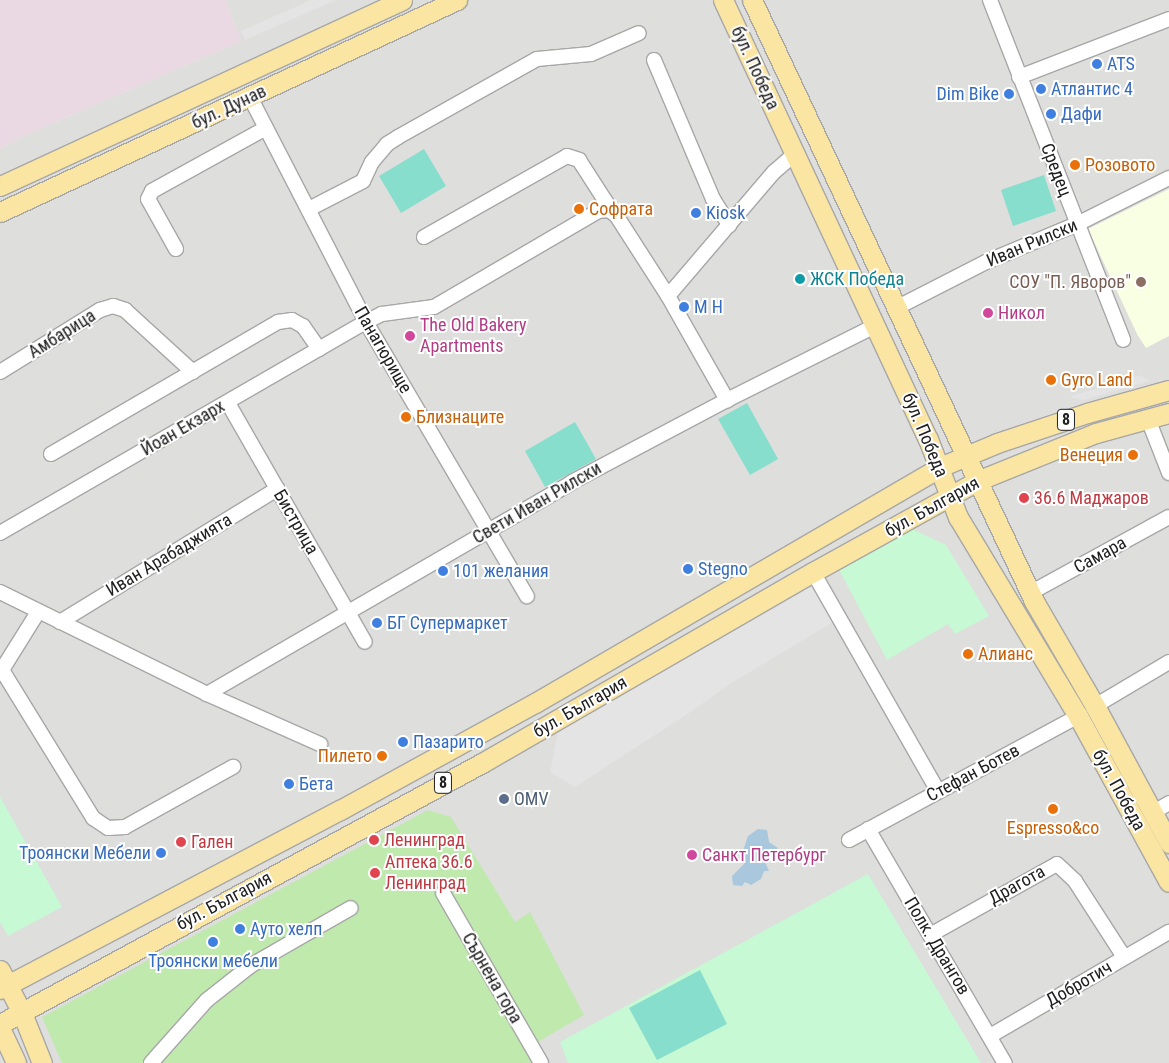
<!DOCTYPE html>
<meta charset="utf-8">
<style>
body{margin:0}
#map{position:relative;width:1169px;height:1063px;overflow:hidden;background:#f1efe7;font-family:"Roboto Condensed",sans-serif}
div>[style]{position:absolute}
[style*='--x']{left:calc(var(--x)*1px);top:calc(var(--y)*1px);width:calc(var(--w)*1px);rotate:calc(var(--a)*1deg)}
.residential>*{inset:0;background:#dededd}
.industrial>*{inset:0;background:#ead9e3}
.education>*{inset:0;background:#f9ffe2}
.grass>*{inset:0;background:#c0e9ae}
.park>*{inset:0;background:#c6f9d4}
.pitch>*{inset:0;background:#87decd}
.parking>*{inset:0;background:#e4e4e4}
.water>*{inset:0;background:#a9c7dd}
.roads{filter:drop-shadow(1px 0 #a7a7a7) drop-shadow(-1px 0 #a7a7a7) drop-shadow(0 1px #a7a7a7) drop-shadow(0 -1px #a7a7a7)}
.minor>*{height:14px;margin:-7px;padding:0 7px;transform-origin:7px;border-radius:7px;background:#fff}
.major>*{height:19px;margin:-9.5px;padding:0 9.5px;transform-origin:9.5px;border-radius:9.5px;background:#fae5a2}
.dots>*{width:14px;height:14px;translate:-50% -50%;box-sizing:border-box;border:2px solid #fff;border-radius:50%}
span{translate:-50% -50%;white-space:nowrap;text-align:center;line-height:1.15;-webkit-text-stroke:4px #fff;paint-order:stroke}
.shield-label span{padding:1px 4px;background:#fff;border:1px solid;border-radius:4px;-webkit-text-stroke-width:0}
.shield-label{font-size:16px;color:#202020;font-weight:700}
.shop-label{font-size:18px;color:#366cbe}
.left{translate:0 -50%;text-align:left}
.right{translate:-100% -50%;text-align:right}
.street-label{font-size:18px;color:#202020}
.food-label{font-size:18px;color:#c56008}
.culture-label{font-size:18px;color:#0d838f}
.education-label{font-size:18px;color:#785e54}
.hotel-label{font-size:18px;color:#b23c85}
.health-label{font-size:18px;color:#be3a42}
.service-label{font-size:18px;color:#4e5e75}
</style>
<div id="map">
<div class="residential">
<i style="clip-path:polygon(225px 0,1169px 0,1169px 1063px,0 1063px,0 149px,21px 137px,241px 41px)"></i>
</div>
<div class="industrial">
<i style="clip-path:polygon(0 0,225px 0,241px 41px,21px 137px,0 149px)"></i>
</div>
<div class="education">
<i style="clip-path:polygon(1169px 189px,1169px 336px,1146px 348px,1137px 334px,1088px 229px)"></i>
</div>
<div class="grass">
<i style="clip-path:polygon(428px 810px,451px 817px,515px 922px,530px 912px,584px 1015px,526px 1049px,534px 1063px,62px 1063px,42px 1017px)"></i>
</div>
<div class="park">
<i style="clip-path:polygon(908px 527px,946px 545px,989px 616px,955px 634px,948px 624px,887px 660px,837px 566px)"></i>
<i style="clip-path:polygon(0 797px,62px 907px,8px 936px,0 922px)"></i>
<i style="clip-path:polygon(868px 874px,981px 1063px,568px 1063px,560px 1042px)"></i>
</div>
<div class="pitch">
<i style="clip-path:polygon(424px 149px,446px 186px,401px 213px,379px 176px)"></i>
<i style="clip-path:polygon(1044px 175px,1056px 211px,1013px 226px,1001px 190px)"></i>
<i style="clip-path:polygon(747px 403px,778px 459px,750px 475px,718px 419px)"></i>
<i style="clip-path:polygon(575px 422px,596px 459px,545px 487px,525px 451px)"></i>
<i style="clip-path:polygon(700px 970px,727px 1024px,657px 1060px,629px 1008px)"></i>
</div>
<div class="parking">
<i style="clip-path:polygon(311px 0,336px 0,245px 40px,241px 31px)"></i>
<i style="clip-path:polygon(1140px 375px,1150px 381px,1083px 400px,1069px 397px)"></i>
<i style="clip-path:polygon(813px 585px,835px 621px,730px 684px,689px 713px,575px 787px,550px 772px,559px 728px)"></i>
</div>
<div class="water">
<i style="clip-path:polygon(758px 829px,767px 830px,769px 842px,778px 848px,769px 853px,765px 862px,769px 871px,764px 871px,761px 879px,751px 885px,745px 882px,742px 886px,733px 885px,732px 876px,744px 864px,743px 851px,748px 836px)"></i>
</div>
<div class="roads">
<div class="minor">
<i style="--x:990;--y:0;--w:365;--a:68.6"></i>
<i style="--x:654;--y:60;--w:151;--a:67"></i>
<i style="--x:713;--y:199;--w:31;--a:58"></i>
<i style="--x:1019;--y:77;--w:161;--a:-21.1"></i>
<i style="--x:250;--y:97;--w:253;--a:62.7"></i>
<i style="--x:366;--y:322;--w:318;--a:59.6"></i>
<i style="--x:309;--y:209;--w:61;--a:-27.4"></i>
<i style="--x:363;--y:181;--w:21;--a:-65"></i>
<i style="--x:372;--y:162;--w:23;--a:-50"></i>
<i style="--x:387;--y:144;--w:13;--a:-32"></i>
<i style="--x:398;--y:137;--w:159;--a:-29.3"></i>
<i style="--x:537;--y:59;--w:54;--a:-5.3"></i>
<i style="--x:591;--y:54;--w:52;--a:-23.6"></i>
<i style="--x:424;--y:237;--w:164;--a:-29.5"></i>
<i style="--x:567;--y:156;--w:13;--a:18"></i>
<i style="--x:579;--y:160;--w:50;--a:57.3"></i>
<i style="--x:606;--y:202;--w:9;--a:69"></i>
<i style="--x:176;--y:249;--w:57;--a:-119.2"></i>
<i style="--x:148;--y:199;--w:9;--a:-63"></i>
<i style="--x:152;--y:191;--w:130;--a:-28.9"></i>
<i style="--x:668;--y:296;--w:163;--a:-49.5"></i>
<i style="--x:774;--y:172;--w:28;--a:-41"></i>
<i style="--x:896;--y:308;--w:101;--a:-27.1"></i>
<i style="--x:986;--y:262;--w:99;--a:-22.7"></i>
<i style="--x:1077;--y:224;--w:103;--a:-26.6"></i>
<i style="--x:0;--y:372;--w:118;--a:-31.8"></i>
<i style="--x:100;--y:310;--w:14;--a:-17"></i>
<i style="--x:113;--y:306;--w:13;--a:18"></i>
<i style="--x:125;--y:310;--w:92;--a:42.4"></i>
<i style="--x:228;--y:403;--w:275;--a:60.2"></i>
<i style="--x:1148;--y:419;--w:58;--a:68.7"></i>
<i style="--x:51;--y:454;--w:263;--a:-30.2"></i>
<i style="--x:278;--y:322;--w:14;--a:-8"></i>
<i style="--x:292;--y:320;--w:13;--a:29"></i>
<i style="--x:303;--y:326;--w:28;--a:55"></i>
<i style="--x:0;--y:533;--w:422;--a:-30"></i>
<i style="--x:366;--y:322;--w:18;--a:-27"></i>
<i style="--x:382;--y:314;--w:52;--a:-7.7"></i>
<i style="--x:434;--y:307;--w:190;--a:-30.3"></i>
<i style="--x:598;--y:211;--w:11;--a:-5"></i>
<i style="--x:609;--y:210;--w:9;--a:36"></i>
<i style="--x:616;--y:215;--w:96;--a:57.3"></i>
<i style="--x:668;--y:296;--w:120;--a:60.4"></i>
<i style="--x:813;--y:572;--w:252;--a:60.3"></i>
<i style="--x:0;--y:592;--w:231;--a:26.2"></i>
<i style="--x:207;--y:694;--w:124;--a:23.9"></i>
<i style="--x:1030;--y:593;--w:158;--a:-28.7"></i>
<i style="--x:60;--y:622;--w:255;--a:-31.5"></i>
<i style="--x:2;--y:670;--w:174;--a:58.4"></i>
<i style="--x:93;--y:818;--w:18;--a:34"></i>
<i style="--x:108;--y:828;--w:17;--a:-3"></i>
<i style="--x:125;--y:827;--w:124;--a:-29.1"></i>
<i style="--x:0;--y:673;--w:72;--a:-58.1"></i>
<i style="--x:207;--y:694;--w:422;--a:-30.1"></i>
<i style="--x:572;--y:482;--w:175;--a:-27.9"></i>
<i style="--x:727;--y:400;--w:165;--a:-26.6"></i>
<i style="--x:1095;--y:706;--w:86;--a:-30.7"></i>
<i style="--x:1152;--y:813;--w:20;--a:-30"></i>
<i style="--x:868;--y:829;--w:271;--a:59.7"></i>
<i style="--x:849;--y:840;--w:260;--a:-28.4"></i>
<i style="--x:443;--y:893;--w:196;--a:60"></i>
<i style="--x:930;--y:935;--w:145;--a:-29.2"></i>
<i style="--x:1057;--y:864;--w:25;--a:43"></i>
<i style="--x:1075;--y:881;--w:90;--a:57.2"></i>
<i style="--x:990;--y:1036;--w:207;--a:-30.2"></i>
<i style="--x:151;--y:1063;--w:84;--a:-48.4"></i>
<i style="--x:207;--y:1000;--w:55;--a:-38.3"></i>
<i style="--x:250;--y:966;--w:116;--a:-29.9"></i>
</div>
<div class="major">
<i style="--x:723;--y:0;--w:485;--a:65"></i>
<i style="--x:928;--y:439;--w:84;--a:69"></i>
<i style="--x:958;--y:517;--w:232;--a:58.9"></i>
<i style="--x:1078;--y:716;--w:189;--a:61.3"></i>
<i style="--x:752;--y:0;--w:666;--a:64.86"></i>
<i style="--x:1035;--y:603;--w:119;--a:59.8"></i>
<i style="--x:1095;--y:706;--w:156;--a:61.6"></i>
<i style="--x:0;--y:186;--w:443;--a:-24.8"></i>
<i style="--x:0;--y:212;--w:504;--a:-24.89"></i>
<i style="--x:0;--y:970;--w:48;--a:62.9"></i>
<i style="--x:22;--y:1013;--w:54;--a:68.2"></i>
<i style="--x:0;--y:989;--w:384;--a:-27.8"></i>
<i style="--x:340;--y:810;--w:222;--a:-28.8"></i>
<i style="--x:535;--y:703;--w:469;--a:-30.2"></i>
<i style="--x:940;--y:467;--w:62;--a:-22.8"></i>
<i style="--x:997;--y:443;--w:95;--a:-18.4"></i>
<i style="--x:1087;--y:413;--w:85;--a:-15.7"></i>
<i style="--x:0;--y:1024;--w:548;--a:-28.44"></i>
<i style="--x:482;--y:763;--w:382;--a:-30"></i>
<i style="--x:813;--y:572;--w:188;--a:-29"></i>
<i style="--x:977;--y:481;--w:128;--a:-22"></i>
<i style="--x:1096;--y:433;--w:76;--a:-15.3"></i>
<i style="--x:0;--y:1028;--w:38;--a:65"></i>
</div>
</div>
<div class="dots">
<i style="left:1097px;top:64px;background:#3f7fe0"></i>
<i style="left:1041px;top:89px;background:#3f7fe0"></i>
<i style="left:1009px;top:94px;background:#3f7fe0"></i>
<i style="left:1051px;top:114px;background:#3f7fe0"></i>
<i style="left:1075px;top:165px;background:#e8710a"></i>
<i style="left:579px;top:209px;background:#e8710a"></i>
<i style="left:696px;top:213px;background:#3f7fe0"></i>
<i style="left:800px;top:279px;background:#0f9aa8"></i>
<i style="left:1141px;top:282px;background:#8d6e63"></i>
<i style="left:684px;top:307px;background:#3f7fe0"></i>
<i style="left:988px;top:313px;background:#d1479c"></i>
<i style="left:410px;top:336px;background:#d1479c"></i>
<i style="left:1051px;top:380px;background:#e8710a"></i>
<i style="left:406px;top:417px;background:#e8710a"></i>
<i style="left:1133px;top:455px;background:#e8710a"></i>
<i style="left:1024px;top:498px;background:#e0444e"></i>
<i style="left:688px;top:569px;background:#3f7fe0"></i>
<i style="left:443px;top:571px;background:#3f7fe0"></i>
<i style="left:377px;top:623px;background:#3f7fe0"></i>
<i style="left:968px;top:654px;background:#e8710a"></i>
<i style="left:403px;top:742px;background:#3f7fe0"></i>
<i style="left:382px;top:756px;background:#e8710a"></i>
<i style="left:289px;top:784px;background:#3f7fe0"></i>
<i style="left:504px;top:799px;background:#5c6f8a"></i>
<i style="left:1053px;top:809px;background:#e8710a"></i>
<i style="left:374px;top:840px;background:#e0444e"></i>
<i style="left:181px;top:842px;background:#e0444e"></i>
<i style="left:161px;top:853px;background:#3f7fe0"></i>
<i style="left:692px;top:855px;background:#d1479c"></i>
<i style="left:375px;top:873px;background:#e0444e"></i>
<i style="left:240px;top:929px;background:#3f7fe0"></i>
<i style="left:213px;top:942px;background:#3f7fe0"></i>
</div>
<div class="shield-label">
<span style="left:1066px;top:420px">8</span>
<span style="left:443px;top:783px">8</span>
</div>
<div class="shop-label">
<span class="left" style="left:1107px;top:64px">ATS</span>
<span class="left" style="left:1051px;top:89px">Атлантис 4</span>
<span class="right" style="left:999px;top:94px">Dim Bike</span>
<span class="left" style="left:1061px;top:114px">Дафи</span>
<span class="left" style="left:706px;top:213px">Kiosk</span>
<span class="left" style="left:694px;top:307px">М Н</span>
<span class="left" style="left:698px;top:569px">Stegno</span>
<span class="left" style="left:453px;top:571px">101 желания</span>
<span class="left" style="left:387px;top:623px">БГ Супермаркет</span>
<span class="left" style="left:413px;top:742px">Пазарито</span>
<span class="left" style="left:299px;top:784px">Бета</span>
<span class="right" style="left:151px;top:853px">Троянски Мебели</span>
<span class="left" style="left:250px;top:929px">Ауто хелп</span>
<span style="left:213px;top:961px">Троянски мебели</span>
</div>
<div class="street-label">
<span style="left:755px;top:68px;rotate:65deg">бул. Победа</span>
<span style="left:229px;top:107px;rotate:-25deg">бул. Дунав</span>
<span style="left:1056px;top:170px;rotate:69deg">Средец</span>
<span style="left:1032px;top:243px;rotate:-23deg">Иван Рилски</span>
<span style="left:62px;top:334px;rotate:-32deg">Амбарица</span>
<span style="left:383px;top:350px;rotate:60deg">Панагюрище</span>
<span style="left:183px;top:428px;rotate:-30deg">Йоан Екзарх</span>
<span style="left:925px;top:435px;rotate:67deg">бул. Победа</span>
<span style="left:537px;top:503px;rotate:-30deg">Свети Иван Рилски</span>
<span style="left:932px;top:507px;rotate:-29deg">бул. България</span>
<span style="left:296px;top:522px;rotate:60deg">Бистрица</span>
<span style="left:169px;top:555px;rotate:-31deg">Иван Арабаджията</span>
<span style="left:1100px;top:555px;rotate:-29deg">Самара</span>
<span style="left:580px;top:707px;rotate:-30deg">бул. България</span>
<span style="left:973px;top:773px;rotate:-28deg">Стефан Ботев</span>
<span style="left:1119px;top:790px;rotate:61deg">бул. Победа</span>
<span style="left:1017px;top:885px;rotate:-29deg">Драгота</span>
<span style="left:224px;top:901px;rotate:-28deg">бул. България</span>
<span style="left:937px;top:946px;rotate:59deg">Полк. Дрангов</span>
<span style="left:492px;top:978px;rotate:60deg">Сърнена гора</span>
<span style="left:1079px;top:984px;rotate:-30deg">Добротич</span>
</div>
<div class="food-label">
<span class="left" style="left:1085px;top:165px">Розовото</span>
<span class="left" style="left:589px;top:209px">Софрата</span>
<span class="left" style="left:1061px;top:380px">Gyro Land</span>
<span class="left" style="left:416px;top:417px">Близнаците</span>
<span class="right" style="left:1123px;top:455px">Венеция</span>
<span class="left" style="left:978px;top:654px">Алианс</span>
<span class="right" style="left:372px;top:756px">Пилето</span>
<span style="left:1053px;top:828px">Espresso&amp;co</span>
</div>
<div class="culture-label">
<span class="left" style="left:810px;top:279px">ЖСК Победа</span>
</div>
<div class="education-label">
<span class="right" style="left:1131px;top:282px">СОУ "П. Яворов"</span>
</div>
<div class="hotel-label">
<span class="left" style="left:998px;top:313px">Никол</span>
<span class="left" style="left:420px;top:336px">The Old Bakery<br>Apartments</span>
<span class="left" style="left:702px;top:855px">Санкт Петербург</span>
</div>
<div class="health-label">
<span class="left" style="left:1034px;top:498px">36.6 Маджаров</span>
<span class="left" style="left:384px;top:840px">Ленинград</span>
<span class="left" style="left:191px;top:842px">Гален</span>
<span class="left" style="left:385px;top:873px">Аптека 36.6<br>Ленинград</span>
</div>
<div class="service-label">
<span class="left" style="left:514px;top:799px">OMV</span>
</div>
</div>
